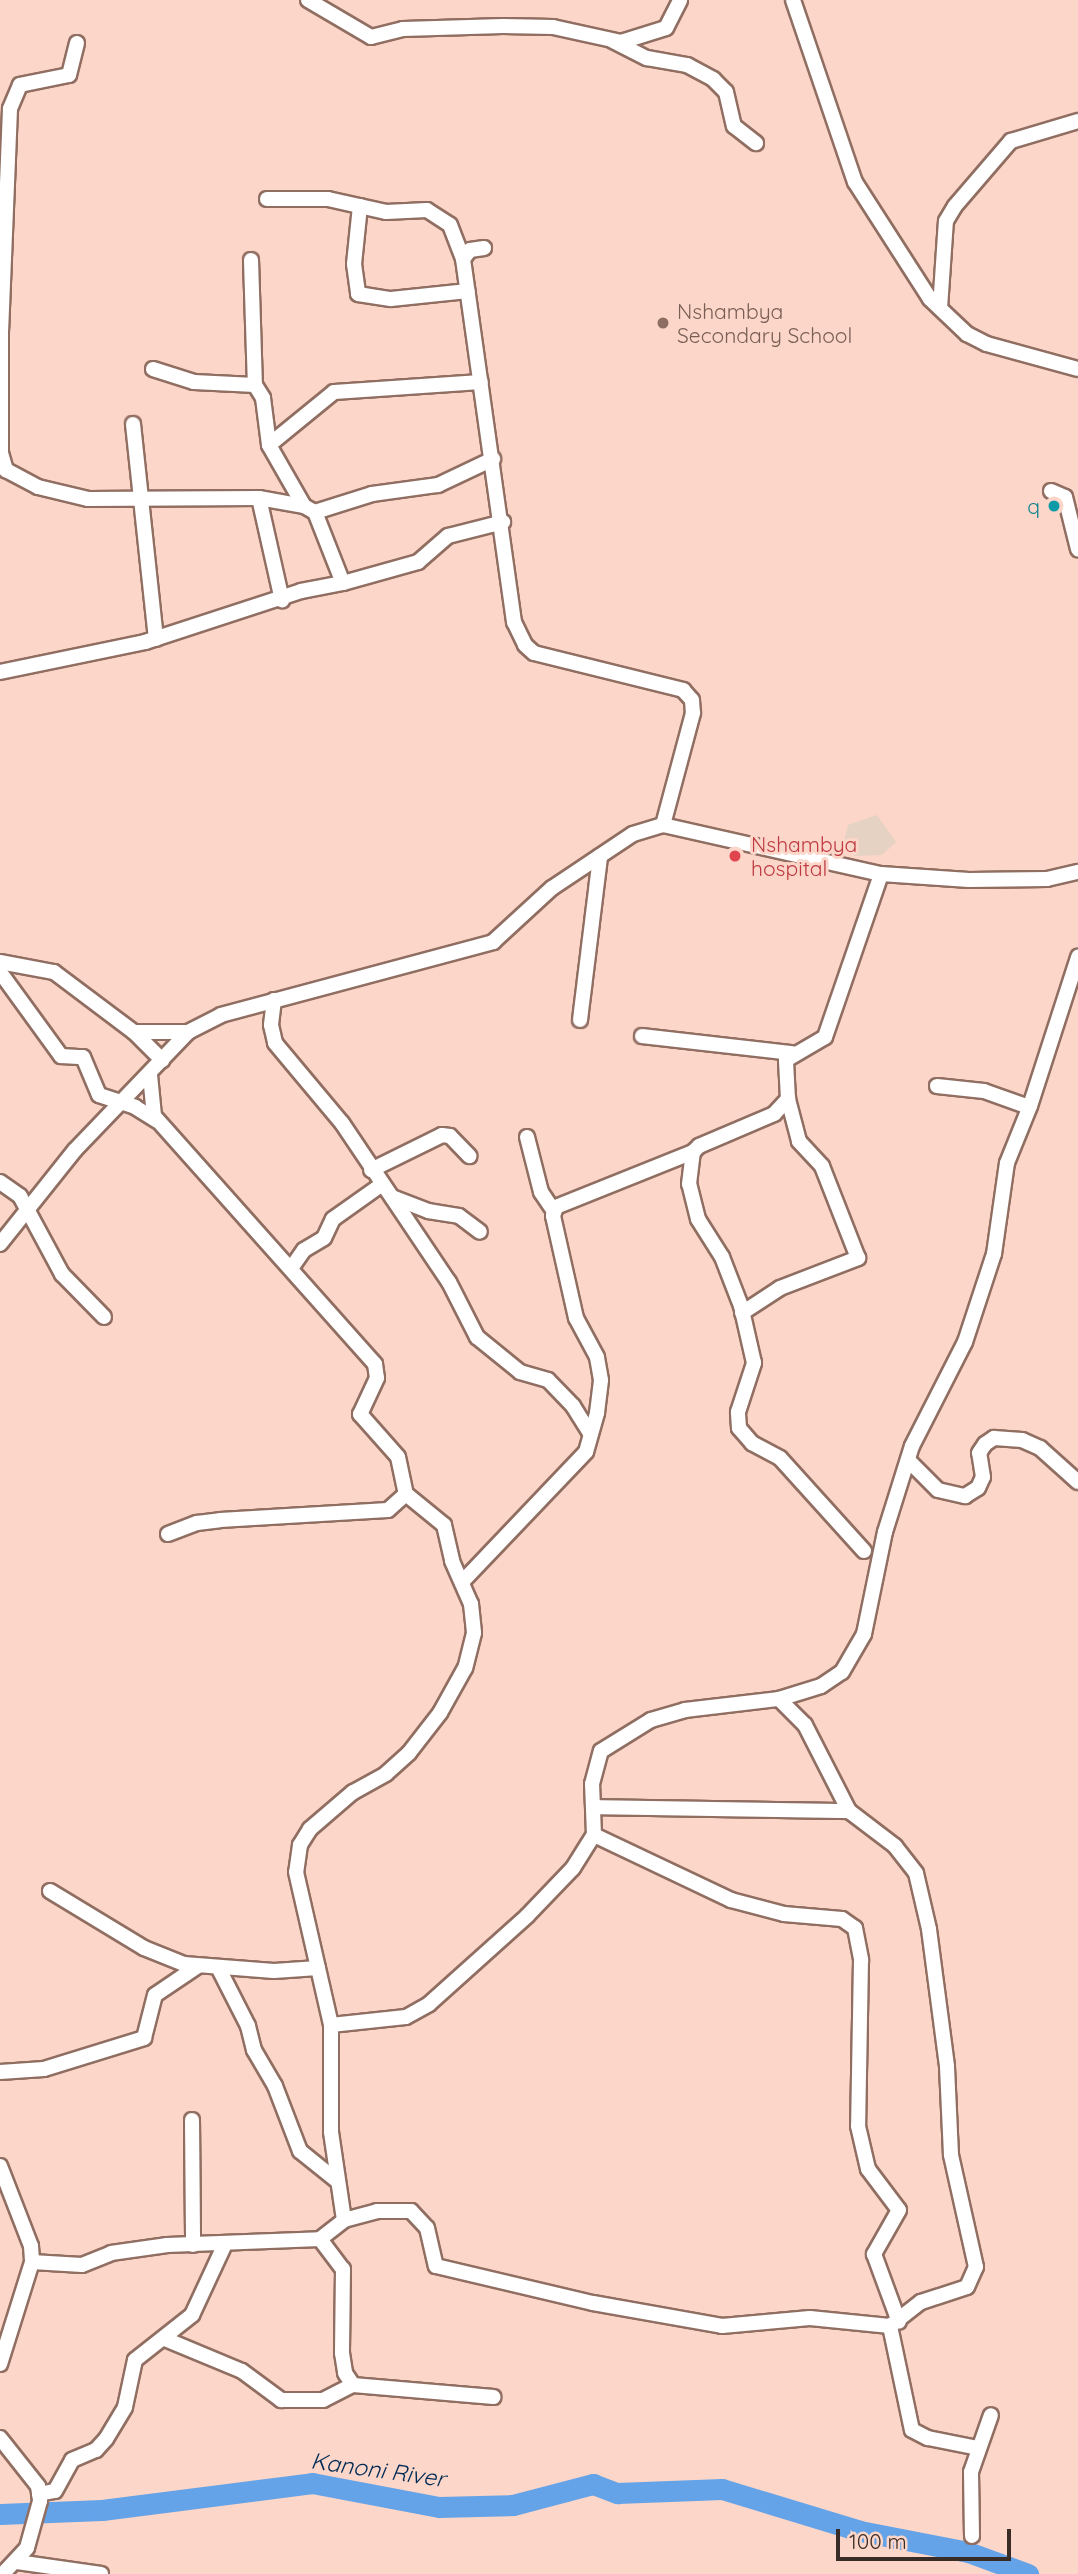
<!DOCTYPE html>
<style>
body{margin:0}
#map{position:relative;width:1078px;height:2574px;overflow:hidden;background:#fcd6c8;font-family:Quicksand,sans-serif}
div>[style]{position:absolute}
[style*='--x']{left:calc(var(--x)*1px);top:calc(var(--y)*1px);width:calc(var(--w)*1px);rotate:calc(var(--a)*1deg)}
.medical>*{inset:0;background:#e5d2c2}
.river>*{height:21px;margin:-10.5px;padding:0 10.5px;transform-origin:10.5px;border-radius:10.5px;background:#64a3e8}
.roads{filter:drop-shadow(2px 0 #906e62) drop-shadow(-2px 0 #906e62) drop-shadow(0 2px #906e62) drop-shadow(0 -2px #906e62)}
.street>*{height:14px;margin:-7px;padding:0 7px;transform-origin:7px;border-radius:7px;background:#fff}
.dots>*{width:19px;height:19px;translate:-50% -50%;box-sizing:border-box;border:4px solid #fcd6c8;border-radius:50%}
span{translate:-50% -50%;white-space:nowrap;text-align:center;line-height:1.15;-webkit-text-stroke:6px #fcd6c8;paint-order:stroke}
.education-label{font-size:21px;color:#785e54}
.left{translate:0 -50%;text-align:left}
.culture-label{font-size:21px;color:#0d838f}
.right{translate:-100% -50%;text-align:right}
.health-label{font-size:21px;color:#be3a42}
.water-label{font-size:23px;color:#002b56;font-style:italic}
.scale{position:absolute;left:836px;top:2529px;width:175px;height:32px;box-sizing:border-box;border:4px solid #392b25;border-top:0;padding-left:9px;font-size:21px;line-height:24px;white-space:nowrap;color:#392b25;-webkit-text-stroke:5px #fcd6c8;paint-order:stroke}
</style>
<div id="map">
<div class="medical">
<i style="clip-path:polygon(877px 815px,896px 842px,882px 855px,854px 856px,844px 841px,848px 825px)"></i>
</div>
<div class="river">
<i style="--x:0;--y:2514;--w:102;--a:-2.2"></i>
<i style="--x:102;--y:2510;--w:212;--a:-7.3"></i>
<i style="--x:312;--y:2483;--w:129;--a:10.7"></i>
<i style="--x:439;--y:2507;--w:74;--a:-1.5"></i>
<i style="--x:513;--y:2505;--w:83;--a:-14.7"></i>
<i style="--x:593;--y:2484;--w:26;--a:21"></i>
<i style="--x:617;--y:2493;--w:105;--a:-2.2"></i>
<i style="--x:722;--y:2489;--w:144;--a:16.9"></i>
<i style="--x:860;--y:2531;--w:110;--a:11"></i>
<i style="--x:968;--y:2552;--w:64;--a:20.1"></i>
</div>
<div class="roads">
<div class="street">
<i style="--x:308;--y:0;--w:73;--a:30.4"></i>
<i style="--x:371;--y:37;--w:33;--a:-14"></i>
<i style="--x:403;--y:29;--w:100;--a:-1.7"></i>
<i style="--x:503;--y:26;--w:50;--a:1.1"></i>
<i style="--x:553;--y:27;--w:70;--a:12.4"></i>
<i style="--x:621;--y:42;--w:47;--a:-17.3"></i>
<i style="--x:666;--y:28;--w:31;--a:-63"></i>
<i style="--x:793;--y:0;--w:192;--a:71.2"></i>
<i style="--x:855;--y:182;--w:139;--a:57.3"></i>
<i style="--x:930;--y:299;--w:51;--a:43.4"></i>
<i style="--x:967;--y:334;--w:22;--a:27"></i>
<i style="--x:987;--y:344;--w:94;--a:15.4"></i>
<i style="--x:613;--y:41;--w:38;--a:27"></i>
<i style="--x:647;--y:58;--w:41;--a:9.9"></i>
<i style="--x:687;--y:65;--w:30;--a:28"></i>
<i style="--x:713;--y:79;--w:18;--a:45"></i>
<i style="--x:726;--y:92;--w:35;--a:77"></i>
<i style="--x:734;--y:126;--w:28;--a:38"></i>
<i style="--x:77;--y:43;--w:33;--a:104"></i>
<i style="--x:69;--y:75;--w:50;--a:168.5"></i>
<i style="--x:20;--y:85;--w:26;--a:113"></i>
<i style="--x:10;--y:109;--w:221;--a:92.3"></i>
<i style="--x:1;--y:330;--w:123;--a:90"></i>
<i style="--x:1;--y:453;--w:18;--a:74"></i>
<i style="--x:6;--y:470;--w:36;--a:28"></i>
<i style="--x:38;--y:487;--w:51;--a:13.5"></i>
<i style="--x:88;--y:499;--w:171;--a:-0.3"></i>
<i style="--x:259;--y:498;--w:46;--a:10.1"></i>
<i style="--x:304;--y:506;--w:13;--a:29"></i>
<i style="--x:315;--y:512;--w:76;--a:68.5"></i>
<i style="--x:343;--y:583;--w:78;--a:-15.6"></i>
<i style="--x:418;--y:562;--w:40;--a:-41"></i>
<i style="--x:448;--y:536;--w:57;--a:-14.3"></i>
<i style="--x:267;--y:199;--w:61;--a:0"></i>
<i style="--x:328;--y:199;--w:59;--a:12.6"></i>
<i style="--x:386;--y:212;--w:41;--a:-2.8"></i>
<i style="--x:427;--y:210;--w:27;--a:33"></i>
<i style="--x:450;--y:225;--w:36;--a:69"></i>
<i style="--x:360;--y:206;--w:58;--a:95.9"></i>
<i style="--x:354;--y:264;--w:30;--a:82"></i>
<i style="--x:358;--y:294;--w:33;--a:9"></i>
<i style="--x:391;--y:299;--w:77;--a:-5.9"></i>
<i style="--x:484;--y:248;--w:14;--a:172"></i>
<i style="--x:470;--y:250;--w:11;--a:128"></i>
<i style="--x:463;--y:259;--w:367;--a:82"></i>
<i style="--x:514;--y:622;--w:25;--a:64"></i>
<i style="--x:525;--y:645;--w:12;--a:42"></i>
<i style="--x:534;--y:653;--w:154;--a:13.9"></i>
<i style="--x:683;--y:690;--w:13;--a:48"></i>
<i style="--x:692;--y:700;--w:13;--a:86"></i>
<i style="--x:693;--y:713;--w:116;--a:105"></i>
<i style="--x:251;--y:260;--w:125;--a:88.2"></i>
<i style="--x:940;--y:308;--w:87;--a:-86.1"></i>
<i style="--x:946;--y:221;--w:17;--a:-59"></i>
<i style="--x:955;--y:206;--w:86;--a:-49.3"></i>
<i style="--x:1011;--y:141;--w:70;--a:-16.6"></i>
<i style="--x:153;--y:369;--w:43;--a:17.6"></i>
<i style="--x:194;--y:382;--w:61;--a:2.8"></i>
<i style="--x:255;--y:385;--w:15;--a:58"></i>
<i style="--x:263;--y:398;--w:47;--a:82.7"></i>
<i style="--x:269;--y:445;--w:70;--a:60.2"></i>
<i style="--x:133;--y:424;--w:216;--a:83.9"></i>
<i style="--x:269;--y:445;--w:84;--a:-39.2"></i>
<i style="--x:334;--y:392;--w:147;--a:-3.9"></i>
<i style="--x:1051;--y:491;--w:15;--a:23"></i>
<i style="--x:1065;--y:497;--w:54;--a:76"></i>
<i style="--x:259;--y:498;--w:105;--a:77.3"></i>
<i style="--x:315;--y:512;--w:60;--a:-17.5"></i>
<i style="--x:372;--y:494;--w:67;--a:-7.8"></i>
<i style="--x:438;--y:485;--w:61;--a:-25.3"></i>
<i style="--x:0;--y:672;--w:148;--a:-11.7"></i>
<i style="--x:145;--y:642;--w:164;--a:-18.1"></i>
<i style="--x:301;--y:591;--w:43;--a:-10.8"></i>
<i style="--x:0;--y:962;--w:55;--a:10.5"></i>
<i style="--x:54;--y:972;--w:100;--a:36.9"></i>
<i style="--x:134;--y:1032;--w:54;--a:0"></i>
<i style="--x:0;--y:972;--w:104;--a:54"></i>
<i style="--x:61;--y:1056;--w:22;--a:3"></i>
<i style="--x:83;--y:1057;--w:41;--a:67.2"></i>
<i style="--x:99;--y:1095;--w:38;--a:18"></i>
<i style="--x:135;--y:1107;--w:26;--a:32"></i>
<i style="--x:274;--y:1000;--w:25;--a:97"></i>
<i style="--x:271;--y:1025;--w:18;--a:77"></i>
<i style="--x:275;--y:1043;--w:104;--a:50.1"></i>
<i style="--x:342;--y:1123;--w:192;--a:56.1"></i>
<i style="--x:449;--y:1282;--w:62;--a:63"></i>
<i style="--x:477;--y:1337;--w:55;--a:39.1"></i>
<i style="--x:520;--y:1372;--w:29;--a:16"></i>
<i style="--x:548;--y:1380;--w:36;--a:46"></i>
<i style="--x:573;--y:1406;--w:32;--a:58"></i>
<i style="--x:580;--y:1020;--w:165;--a:-83"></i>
<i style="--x:134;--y:1032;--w:40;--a:45"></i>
<i style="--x:642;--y:1036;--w:151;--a:6.5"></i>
<i style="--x:150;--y:1075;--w:41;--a:84.4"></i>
<i style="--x:154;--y:1116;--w:332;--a:48.3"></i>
<i style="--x:375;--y:1364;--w:14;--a:82"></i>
<i style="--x:377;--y:1378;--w:40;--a:115"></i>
<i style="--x:360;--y:1414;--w:57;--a:48.5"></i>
<i style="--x:398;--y:1457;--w:38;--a:78"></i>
<i style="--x:406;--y:1494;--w:49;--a:39.2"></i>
<i style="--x:444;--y:1525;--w:37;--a:77"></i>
<i style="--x:452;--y:1561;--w:47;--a:66.2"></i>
<i style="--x:471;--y:1604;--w:29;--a:84"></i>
<i style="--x:474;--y:1633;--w:36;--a:104"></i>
<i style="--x:465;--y:1668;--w:51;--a:119.1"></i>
<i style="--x:440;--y:1713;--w:51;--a:127.8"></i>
<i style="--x:409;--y:1753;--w:31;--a:138"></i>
<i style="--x:386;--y:1774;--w:38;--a:151"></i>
<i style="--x:353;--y:1792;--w:57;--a:139.3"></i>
<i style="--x:310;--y:1829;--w:19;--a:122"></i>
<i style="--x:300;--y:1845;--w:27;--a:98"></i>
<i style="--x:296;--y:1872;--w:157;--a:77.1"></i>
<i style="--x:331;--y:2025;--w:107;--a:90"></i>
<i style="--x:331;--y:2132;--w:89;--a:81.6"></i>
<i style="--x:344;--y:2220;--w:34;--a:-15"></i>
<i style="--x:377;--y:2211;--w:34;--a:0"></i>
<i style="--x:411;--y:2211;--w:23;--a:47"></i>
<i style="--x:427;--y:2228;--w:39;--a:77"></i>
<i style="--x:436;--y:2266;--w:161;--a:13.3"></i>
<i style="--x:593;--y:2303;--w:131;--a:10.1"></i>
<i style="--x:722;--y:2326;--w:88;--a:-5.2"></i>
<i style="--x:810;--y:2318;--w:80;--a:5.7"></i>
<i style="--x:890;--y:2326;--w:39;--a:-38"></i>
<i style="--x:921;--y:2302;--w:48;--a:-18.1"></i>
<i style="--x:967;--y:2287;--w:22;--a:-66"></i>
<i style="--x:976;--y:2267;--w:115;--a:-102.6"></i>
<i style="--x:951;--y:2155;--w:89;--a:-92.6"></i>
<i style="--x:947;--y:2066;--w:138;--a:-97.5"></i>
<i style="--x:929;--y:1929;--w:57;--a:-103.1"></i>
<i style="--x:916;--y:1873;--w:34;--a:-128"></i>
<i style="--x:895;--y:1846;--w:58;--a:-142.7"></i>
<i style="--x:849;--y:1811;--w:97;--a:-117.1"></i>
<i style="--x:805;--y:1725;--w:37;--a:-135"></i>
<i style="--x:779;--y:1699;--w:44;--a:-17.2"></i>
<i style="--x:821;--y:1686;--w:25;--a:-34"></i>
<i style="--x:842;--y:1672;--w:44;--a:-59.9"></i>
<i style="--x:864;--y:1634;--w:104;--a:-78.4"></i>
<i style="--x:885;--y:1532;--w:90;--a:-72.6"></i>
<i style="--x:912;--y:1446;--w:117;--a:-63"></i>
<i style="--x:965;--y:1342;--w:93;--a:-71.8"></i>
<i style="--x:994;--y:1254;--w:92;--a:-81.9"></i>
<i style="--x:1007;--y:1163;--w:61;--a:-68"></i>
<i style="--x:1030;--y:1106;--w:157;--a:-72.1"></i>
<i style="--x:937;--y:1086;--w:47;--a:6.1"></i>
<i style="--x:984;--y:1091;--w:48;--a:19.6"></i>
<i style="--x:527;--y:1137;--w:57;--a:75.7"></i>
<i style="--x:541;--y:1192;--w:23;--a:56"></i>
<i style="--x:371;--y:1170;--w:79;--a:-26.2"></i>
<i style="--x:442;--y:1135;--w:8;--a:7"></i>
<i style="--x:450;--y:1136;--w:28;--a:46"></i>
<i style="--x:0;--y:1182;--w:24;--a:35"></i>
<i style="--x:20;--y:1196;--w:89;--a:61.7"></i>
<i style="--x:62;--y:1274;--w:60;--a:45.7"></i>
<i style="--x:392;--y:1197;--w:39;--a:21"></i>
<i style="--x:428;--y:1211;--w:31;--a:9"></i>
<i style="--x:459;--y:1216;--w:26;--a:37"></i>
<i style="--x:0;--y:1244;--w:120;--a:-51.4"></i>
<i style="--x:75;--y:1150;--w:163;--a:-46.2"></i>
<i style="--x:188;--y:1032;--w:37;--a:-27"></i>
<i style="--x:221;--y:1015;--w:282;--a:-15"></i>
<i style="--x:493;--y:942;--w:80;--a:-42.5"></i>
<i style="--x:552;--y:888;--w:97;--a:-33.7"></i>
<i style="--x:633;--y:834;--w:31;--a:-17"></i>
<i style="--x:663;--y:825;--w:223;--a:12.7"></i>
<i style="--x:881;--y:874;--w:88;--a:3.9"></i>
<i style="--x:969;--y:880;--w:78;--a:-0.7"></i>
<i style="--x:1047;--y:879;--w:32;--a:-13"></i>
<i style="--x:292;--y:1267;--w:21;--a:-55"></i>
<i style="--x:304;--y:1250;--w:23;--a:-31"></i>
<i style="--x:324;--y:1238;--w:21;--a:-65"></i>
<i style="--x:333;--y:1219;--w:59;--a:-35.3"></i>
<i style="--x:742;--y:1313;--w:45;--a:-33.3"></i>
<i style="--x:780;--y:1288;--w:84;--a:-21"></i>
<i style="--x:858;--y:1258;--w:99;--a:-111.4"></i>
<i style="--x:822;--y:1166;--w:34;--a:-133"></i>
<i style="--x:799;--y:1141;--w:43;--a:-104.7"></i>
<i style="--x:908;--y:1460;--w:42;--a:45"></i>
<i style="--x:938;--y:1490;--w:28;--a:13"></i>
<i style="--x:965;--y:1496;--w:15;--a:-32"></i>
<i style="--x:978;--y:1488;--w:12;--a:-66"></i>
<i style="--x:983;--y:1477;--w:24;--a:-99"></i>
<i style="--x:979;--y:1453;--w:11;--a:-56"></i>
<i style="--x:985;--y:1444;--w:11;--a:-34"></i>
<i style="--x:994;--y:1438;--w:28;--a:4"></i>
<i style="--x:1022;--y:1440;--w:20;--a:24"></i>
<i style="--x:1040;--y:1448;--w:51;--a:41.8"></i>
<i style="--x:168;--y:1534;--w:31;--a:-21"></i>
<i style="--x:197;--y:1523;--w:23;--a:-7"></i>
<i style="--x:220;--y:1520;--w:168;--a:-3.4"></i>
<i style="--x:388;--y:1510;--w:24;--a:-42"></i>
<i style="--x:864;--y:1551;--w:125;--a:-132.1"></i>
<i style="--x:780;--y:1458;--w:32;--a:-152"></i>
<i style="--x:752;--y:1443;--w:20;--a:-131"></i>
<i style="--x:739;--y:1428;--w:16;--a:-94"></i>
<i style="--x:738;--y:1412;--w:52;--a:-71.9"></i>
<i style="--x:754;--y:1363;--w:58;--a:-102.8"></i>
<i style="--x:741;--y:1306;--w:53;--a:-111.2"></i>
<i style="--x:722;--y:1257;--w:45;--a:-122.3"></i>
<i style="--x:698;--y:1219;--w:36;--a:-104"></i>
<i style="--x:689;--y:1184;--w:32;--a:-83"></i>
<i style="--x:693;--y:1152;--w:8;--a:-45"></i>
<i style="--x:699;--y:1146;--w:82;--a:-23.1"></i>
<i style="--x:774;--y:1114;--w:21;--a:-47"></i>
<i style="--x:788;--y:1099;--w:39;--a:-93"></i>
<i style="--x:786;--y:1060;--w:45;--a:-30.5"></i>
<i style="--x:825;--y:1037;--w:172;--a:-71"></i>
<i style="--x:463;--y:1581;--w:178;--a:-46.4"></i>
<i style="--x:586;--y:1452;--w:41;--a:-74.2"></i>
<i style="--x:597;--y:1413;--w:33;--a:-83"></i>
<i style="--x:601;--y:1380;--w:23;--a:-100"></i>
<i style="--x:597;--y:1357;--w:44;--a:-118.3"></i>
<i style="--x:576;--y:1318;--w:105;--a:-102.7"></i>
<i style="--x:553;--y:1216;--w:9;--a:-72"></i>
<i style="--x:556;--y:1207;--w:148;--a:-21.9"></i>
<i style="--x:593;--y:1807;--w:256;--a:0.9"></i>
<i style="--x:594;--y:1835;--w:152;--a:25.4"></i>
<i style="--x:731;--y:1900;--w:55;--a:14.8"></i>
<i style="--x:784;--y:1914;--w:58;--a:4.9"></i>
<i style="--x:842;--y:1919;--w:16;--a:35"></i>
<i style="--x:855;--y:1928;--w:33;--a:79"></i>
<i style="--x:861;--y:1960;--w:166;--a:91"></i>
<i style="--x:858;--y:2126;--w:44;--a:76.9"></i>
<i style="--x:868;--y:2169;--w:51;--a:52.9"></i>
<i style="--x:899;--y:2210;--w:51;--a:119.6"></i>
<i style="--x:874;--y:2254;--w:72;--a:69.8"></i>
<i style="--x:50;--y:1891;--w:110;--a:31.2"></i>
<i style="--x:144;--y:1948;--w:43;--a:21.8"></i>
<i style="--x:184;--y:1964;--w:90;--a:4.4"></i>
<i style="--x:274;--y:1971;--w:44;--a:-3.9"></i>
<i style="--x:219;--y:1969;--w:64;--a:63"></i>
<i style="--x:248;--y:2026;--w:25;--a:76"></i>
<i style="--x:254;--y:2050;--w:42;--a:59.7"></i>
<i style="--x:275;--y:2086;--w:70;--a:69"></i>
<i style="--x:300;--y:2151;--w:46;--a:38.9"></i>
<i style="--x:331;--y:2025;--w:75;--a:-6.1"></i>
<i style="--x:406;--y:2017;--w:26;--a:-29"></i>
<i style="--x:429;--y:2004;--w:132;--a:-41.9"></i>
<i style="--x:527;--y:1916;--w:66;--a:-46.2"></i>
<i style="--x:573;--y:1868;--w:39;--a:-58"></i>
<i style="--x:594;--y:1835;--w:51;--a:-92.2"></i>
<i style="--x:592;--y:1784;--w:34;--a:-75"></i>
<i style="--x:601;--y:1751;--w:59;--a:-31.8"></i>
<i style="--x:651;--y:1720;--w:35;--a:-16"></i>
<i style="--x:685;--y:1710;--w:95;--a:-6.7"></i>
<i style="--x:0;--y:2072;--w:44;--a:-3.9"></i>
<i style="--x:44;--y:2069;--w:105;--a:-17.2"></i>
<i style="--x:144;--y:2038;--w:44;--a:-75.7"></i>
<i style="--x:155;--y:1995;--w:52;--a:-34"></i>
<i style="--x:192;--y:2120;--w:125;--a:89.5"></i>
<i style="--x:0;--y:2166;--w:86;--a:68.8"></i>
<i style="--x:31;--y:2246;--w:16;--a:86"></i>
<i style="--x:32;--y:2262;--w:107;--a:107.4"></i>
<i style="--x:320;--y:2239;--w:38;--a:53"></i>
<i style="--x:343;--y:2269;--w:84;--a:90.7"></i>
<i style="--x:342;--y:2353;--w:20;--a:81"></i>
<i style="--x:345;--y:2373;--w:14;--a:56"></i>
<i style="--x:353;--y:2385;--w:141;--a:4.9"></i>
<i style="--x:32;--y:2262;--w:50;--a:3.4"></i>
<i style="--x:82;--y:2265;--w:31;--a:-22"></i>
<i style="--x:111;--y:2253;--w:57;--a:-8.1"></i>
<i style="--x:167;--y:2245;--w:153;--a:-2.2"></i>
<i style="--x:320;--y:2239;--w:31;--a:-38"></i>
<i style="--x:890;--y:2326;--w:106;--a:78.1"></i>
<i style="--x:912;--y:2430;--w:18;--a:27"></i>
<i style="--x:928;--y:2438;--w:51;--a:11.3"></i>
<i style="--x:165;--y:2339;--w:83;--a:22.6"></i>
<i style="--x:242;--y:2371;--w:49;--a:36.6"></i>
<i style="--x:281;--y:2400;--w:42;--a:0"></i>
<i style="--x:323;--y:2400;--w:34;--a:-27"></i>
<i style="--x:0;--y:2438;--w:61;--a:51.6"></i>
<i style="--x:38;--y:2486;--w:15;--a:82"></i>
<i style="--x:40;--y:2501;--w:49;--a:105.5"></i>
<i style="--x:27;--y:2548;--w:35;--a:133"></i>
<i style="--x:39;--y:2494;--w:16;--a:-11"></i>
<i style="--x:55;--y:2491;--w:35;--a:-61"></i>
<i style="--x:72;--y:2460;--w:26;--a:-23"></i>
<i style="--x:96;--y:2450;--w:15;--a:-48"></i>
<i style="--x:106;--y:2439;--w:37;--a:-59"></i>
<i style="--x:125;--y:2407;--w:48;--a:-78"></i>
<i style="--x:135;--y:2360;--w:73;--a:-38.3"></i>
<i style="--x:192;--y:2315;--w:78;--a:-65.1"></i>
<i style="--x:972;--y:2536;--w:64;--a:-90.9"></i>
<i style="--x:971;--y:2472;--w:60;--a:-70.7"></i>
<i style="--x:17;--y:2562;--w:85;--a:8.1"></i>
</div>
</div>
<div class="dots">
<i style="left:663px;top:323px;background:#8d6e63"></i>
<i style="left:1054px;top:506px;background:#0f9aa8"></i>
<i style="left:735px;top:856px;background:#e0444e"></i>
</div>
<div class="education-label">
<span class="left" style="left:677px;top:323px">Nshambya<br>Secondary School</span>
</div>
<div class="culture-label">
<span class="right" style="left:1040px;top:506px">q</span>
</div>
<div class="health-label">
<span class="left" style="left:751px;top:856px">Nshambya<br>hospital</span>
</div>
<div class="water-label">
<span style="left:378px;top:2470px;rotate:8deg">Kanoni River</span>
</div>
<div class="scale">100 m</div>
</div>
